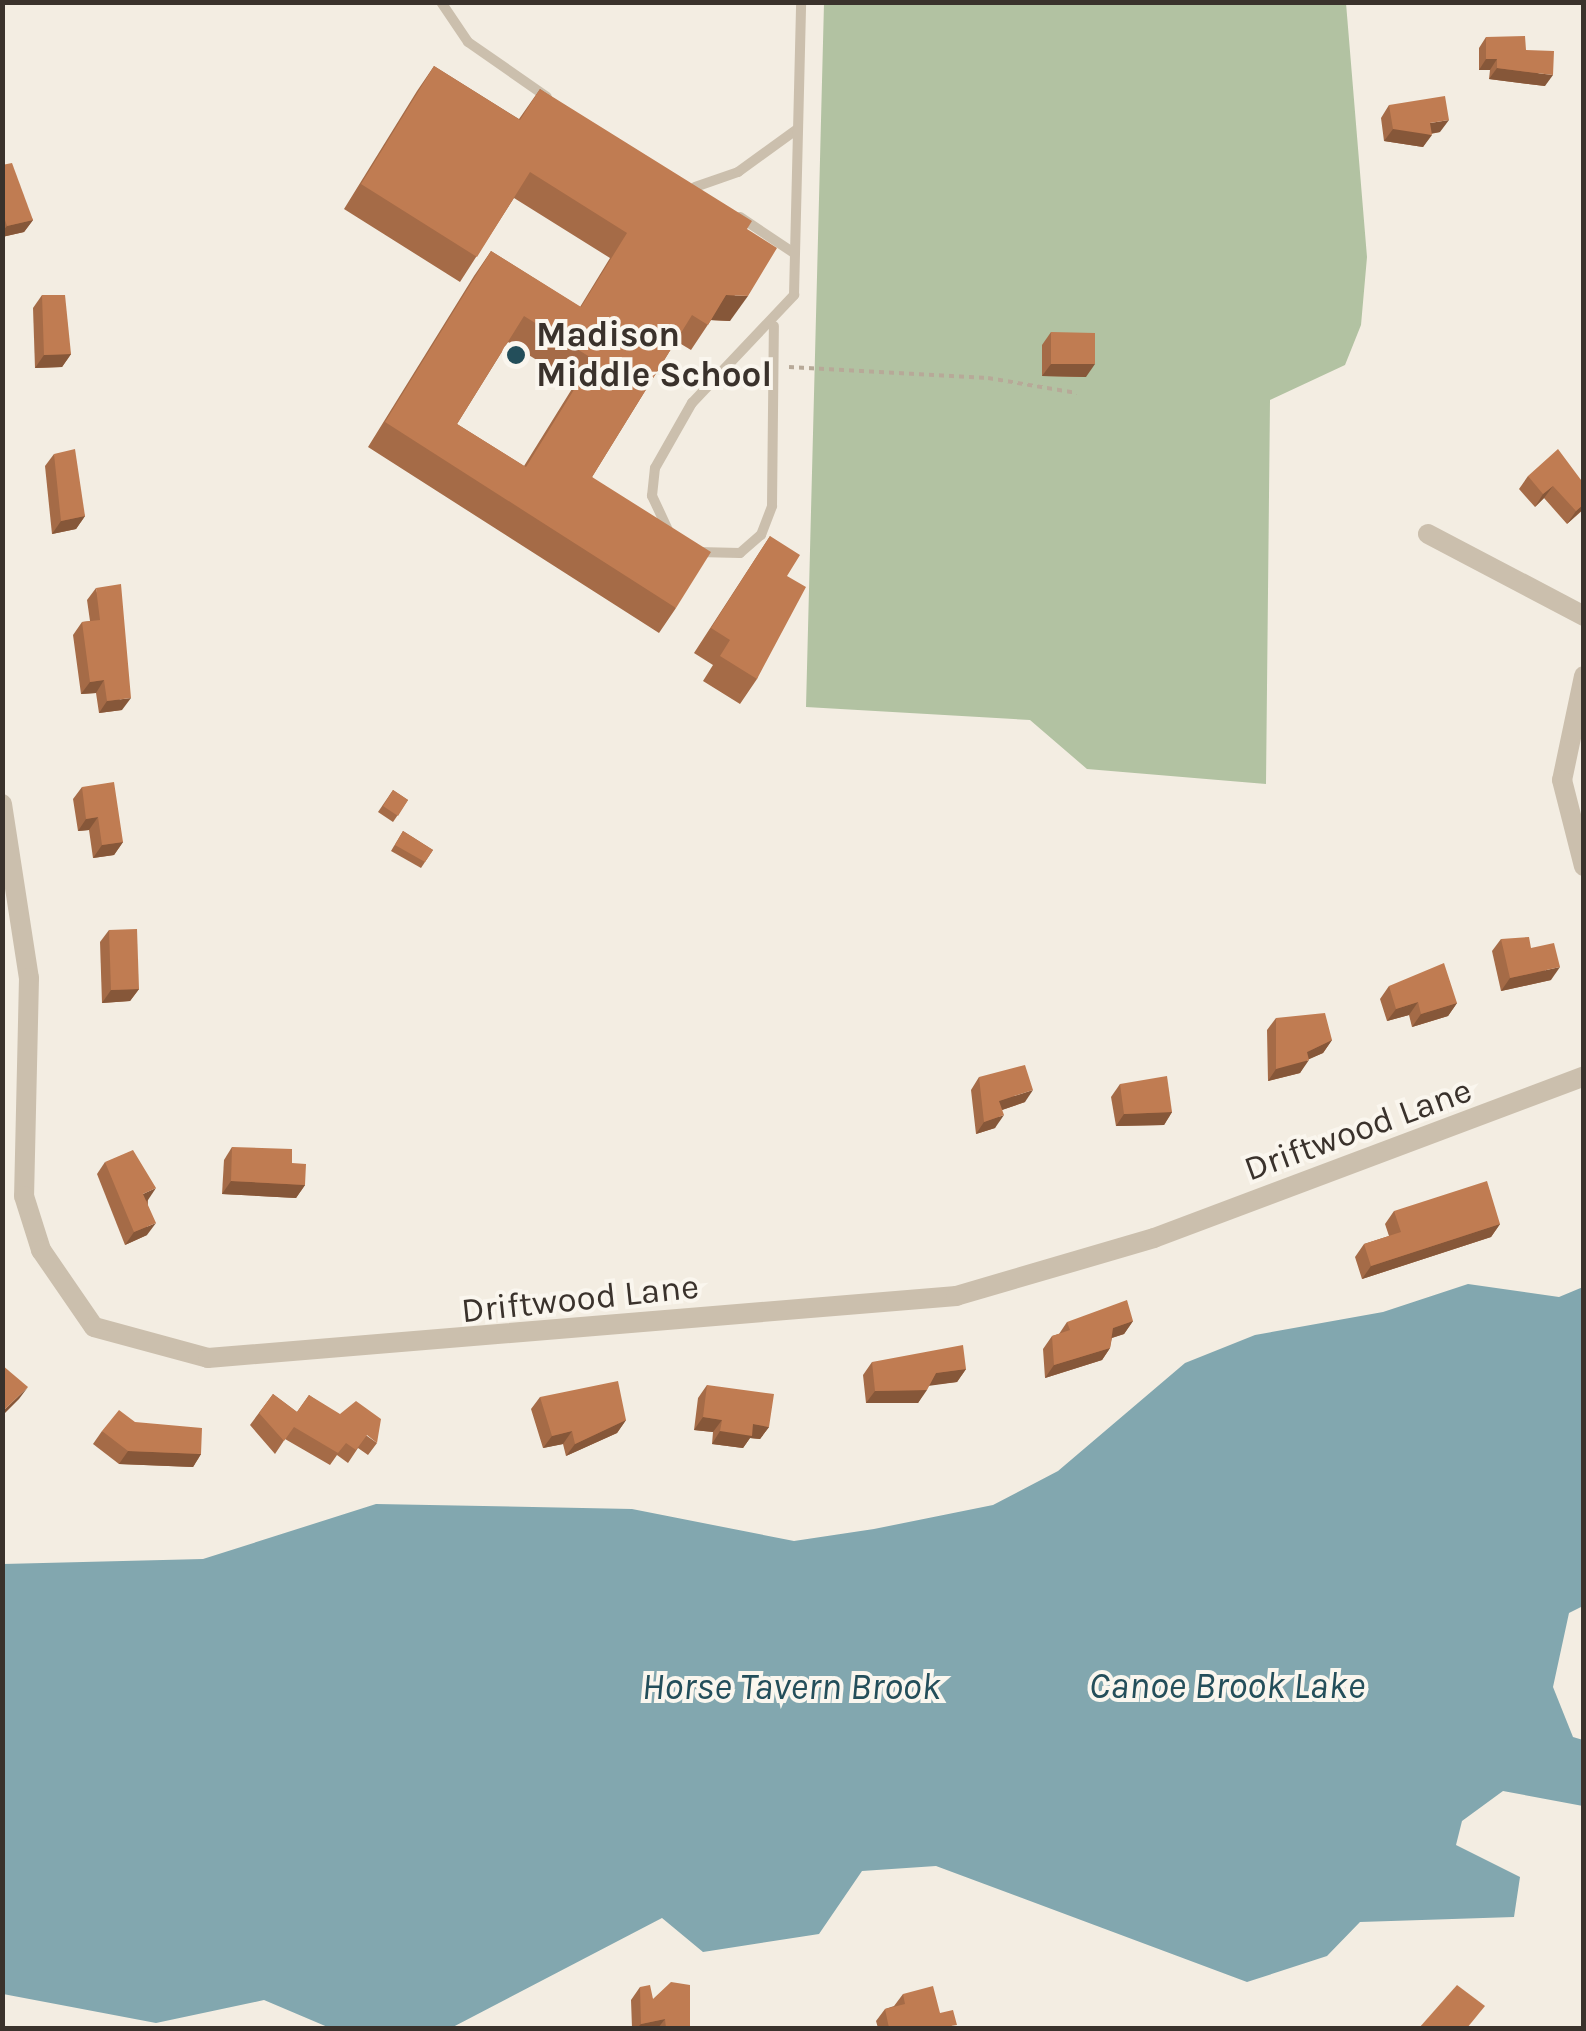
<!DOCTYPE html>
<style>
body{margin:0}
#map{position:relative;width:1586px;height:2031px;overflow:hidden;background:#f3ede2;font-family:Karla,sans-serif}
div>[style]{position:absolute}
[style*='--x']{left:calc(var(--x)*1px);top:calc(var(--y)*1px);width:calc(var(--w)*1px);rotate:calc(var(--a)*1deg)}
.green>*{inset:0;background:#b2c2a2}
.water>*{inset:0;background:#82a7af}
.path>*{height:4px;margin-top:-2px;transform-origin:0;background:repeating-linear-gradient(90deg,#b7a998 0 5px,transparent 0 10px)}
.lane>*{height:10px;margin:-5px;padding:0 5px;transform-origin:5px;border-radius:5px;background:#cbbfad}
.street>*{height:20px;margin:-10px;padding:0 10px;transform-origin:10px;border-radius:10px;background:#cbbfad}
.wall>*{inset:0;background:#a56b47}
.shaded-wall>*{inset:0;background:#865739}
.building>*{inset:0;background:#c07c52}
.dots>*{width:28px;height:28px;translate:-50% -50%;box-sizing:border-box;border:5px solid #faf6ee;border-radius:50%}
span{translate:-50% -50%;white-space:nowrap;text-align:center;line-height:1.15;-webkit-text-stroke:8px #faf6ee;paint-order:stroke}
.poi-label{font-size:35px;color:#3a322c;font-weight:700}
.left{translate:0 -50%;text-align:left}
.street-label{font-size:35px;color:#3a322c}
.water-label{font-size:38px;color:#234e5a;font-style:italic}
.frame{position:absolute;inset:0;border:5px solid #3a322c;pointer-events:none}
</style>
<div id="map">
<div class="green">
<i style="clip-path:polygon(824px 3px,1346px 3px,1367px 257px,1361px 325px,1345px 365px,1270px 400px,1266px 784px,1087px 769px,1030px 720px,806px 707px)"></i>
</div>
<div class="water">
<i style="clip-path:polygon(1468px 1284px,1559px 1297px,1583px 1287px,1583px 1606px,1569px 1613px,1553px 1687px,1573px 1737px,1583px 1740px,1583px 1806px,1503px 1791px,1462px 1821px,1456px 1845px,1520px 1877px,1514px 1917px,1360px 1922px,1327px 1956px,1247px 1982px,936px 1866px,862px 1871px,819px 1934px,703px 1952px,662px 1918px,451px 2028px,330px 2028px,264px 2000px,156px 2023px,3px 1994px,3px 1564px,203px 1559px,376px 1504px,632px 1509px,794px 1541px,874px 1529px,993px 1505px,1058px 1471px,1185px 1363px,1255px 1335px,1383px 1312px)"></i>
</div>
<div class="path">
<i style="--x:789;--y:367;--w:199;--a:3.2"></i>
<i style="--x:988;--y:378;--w:90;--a:9.6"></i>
</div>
<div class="lane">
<i style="--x:441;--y:2;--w:48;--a:56"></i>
<i style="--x:468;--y:42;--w:96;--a:34.8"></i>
<i style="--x:695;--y:187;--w:46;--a:-19.2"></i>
<i style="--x:738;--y:172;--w:72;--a:-35.9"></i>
<i style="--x:740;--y:217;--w:65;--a:33.7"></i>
<i style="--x:668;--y:530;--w:38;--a:-115"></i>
<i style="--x:652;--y:496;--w:28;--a:-84"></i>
<i style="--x:655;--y:468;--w:75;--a:-60.4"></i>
<i style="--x:692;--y:403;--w:149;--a:-46.6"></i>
<i style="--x:794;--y:295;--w:293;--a:-88.6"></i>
<i style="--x:698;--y:552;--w:42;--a:1.4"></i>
<i style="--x:740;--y:553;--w:28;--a:-41"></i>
<i style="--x:761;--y:535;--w:31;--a:-69"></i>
<i style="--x:772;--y:506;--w:180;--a:-89.4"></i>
</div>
<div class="street">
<i style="--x:1428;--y:534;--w:176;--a:27.7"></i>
<i style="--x:1584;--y:676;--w:106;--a:101.9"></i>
<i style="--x:1562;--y:780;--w:89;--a:75.7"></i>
<i style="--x:2;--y:804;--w:176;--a:81.2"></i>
<i style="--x:29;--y:978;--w:218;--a:91.3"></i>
<i style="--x:24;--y:1196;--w:57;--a:72.5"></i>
<i style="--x:41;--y:1250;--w:93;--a:55.5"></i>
<i style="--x:94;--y:1327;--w:118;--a:15.2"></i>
<i style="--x:208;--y:1358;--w:751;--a:-4.74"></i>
<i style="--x:956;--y:1296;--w:206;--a:-16.3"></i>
<i style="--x:1154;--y:1238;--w:460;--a:-20.6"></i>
</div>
<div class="wall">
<i style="clip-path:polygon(1486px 37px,1526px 50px,1545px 86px,1489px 79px,1490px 70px,1479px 70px,1479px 48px)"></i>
<i style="clip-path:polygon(evenodd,434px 66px,519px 119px,540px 89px,747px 229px,730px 321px,711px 320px,691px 350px,676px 341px,592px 477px,676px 608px,659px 633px,368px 447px,474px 276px,491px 251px,580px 307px,610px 258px,514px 198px,460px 282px,344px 209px,417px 91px,434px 66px,508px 342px,575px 384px,524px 466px,457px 424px,508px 342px)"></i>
<i style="clip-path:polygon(1389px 105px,1440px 132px,1431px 134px,1423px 147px,1384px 141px,1381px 118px)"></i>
<i style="clip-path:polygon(2px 165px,33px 220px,24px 232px,2px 237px)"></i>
<i style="clip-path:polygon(42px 295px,71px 354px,62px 367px,35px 368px,33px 308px)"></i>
<i style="clip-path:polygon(1051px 332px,1086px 377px,1042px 376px,1042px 345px)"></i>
<i style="clip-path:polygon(54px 454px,85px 516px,76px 529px,52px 534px,45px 466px)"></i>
<i style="clip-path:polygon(1528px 476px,1584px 484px,1584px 509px,1567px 524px,1544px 498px,1535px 507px,1519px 489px)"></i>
<i style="clip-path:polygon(770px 536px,787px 576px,757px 679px,740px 704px,703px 681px,713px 665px,694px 653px)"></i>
<i style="clip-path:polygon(96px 588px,122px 710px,99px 713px,96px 693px,81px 694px,73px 635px,82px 622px,90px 621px,87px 600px)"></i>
<i style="clip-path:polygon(82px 787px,123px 842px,114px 855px,93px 858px,89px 830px,78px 831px,73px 799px)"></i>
<i style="clip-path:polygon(393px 790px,408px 800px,393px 822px,378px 812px)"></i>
<i style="clip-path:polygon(403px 831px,433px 850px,421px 868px,391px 851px)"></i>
<i style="clip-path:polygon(109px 930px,139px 989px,130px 1001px,102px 1003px,100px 942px)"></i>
<i style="clip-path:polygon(1501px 939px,1531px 948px,1551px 980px,1501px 991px,1492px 951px)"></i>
<i style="clip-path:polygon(1389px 986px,1457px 1003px,1448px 1016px,1412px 1027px,1409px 1015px,1387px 1021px,1380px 999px)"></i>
<i style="clip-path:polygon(1276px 1018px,1332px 1040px,1323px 1053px,1308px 1059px,1300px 1073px,1268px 1081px,1267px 1030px)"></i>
<i style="clip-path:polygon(979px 1077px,1025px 1102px,1002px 1110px,995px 1128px,976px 1134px,971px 1090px)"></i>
<i style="clip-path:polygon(1120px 1084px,1172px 1112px,1164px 1125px,1116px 1126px,1111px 1097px)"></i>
<i style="clip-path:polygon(232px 1147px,305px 1185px,296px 1198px,222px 1194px,224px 1160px)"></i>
<i style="clip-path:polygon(105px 1162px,148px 1200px,147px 1235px,125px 1245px,97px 1174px)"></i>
<i style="clip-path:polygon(1394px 1211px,1500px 1224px,1491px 1237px,1362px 1279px,1355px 1257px,1364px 1244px,1389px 1236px,1385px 1224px)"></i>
<i style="clip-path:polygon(1133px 1321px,1124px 1334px,1112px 1338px,1110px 1348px,1102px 1360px,1045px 1378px,1043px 1349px,1052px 1336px,1059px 1334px,1067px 1322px)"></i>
<i style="clip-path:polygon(872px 1362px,966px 1369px,957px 1382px,929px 1385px,918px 1403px,866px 1403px,863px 1375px)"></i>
<i style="clip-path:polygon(707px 1385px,769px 1427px,760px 1439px,750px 1438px,743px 1448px,712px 1444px,713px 1432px,694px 1430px,698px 1398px)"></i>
<i style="clip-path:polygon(273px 1394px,297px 1412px,309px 1395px,377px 1443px,368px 1455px,358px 1448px,348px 1463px,337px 1455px,330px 1465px,285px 1439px,275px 1454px,250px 1425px)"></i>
<i style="clip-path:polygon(540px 1397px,626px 1420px,617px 1433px,566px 1456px,563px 1444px,543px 1448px,531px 1409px)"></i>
<i style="clip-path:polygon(102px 1431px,201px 1454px,193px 1467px,119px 1464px,93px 1444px)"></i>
<i style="clip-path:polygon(640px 1987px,653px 1999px,690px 2028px,632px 2028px,631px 2000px)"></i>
<i style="clip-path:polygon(903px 1994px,940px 2013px,954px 2028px,878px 2028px,876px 2021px,885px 2009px,894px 2006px)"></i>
</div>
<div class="shaded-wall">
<i style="clip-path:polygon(1486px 59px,1497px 59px,1490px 70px,1479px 70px)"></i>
<i style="clip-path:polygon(1497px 68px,1553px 75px,1545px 86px,1489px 79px)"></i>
<i style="clip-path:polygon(1449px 120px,1440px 132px,1427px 134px,1432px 135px,1423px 147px,1384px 141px,1393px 129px)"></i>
<i style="clip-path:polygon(33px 220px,24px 232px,2px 237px,2px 232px,7px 226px)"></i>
<i style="clip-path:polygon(726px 295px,748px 296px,730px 321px,709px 320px)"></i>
<i style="clip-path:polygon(71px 354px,62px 367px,35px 368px,44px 355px)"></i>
<i style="clip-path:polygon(1051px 364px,1095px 364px,1086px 377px,1042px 376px)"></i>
<i style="clip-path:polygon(1553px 486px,1544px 498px,1535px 507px,1543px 494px)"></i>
<i style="clip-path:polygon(1584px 504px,1583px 509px,1567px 524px,1576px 511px)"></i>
<i style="clip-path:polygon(85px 516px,76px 529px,52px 534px,61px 521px)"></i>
<i style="clip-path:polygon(104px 680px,96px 693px,81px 694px,90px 682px)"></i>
<i style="clip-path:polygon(131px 698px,122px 710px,99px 713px,107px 701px)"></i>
<i style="clip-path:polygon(98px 817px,89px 830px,78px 831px,86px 819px)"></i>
<i style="clip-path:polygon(123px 842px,114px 855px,93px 858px,102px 845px)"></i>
<i style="clip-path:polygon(1560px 967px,1551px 980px,1501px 991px,1510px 978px)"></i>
<i style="clip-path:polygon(139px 989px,130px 1001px,102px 1003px,111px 990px)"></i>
<i style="clip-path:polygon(1418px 1002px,1409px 1015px,1387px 1021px,1396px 1009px)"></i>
<i style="clip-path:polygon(1457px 1003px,1448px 1016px,1412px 1027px,1421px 1014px)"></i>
<i style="clip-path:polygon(1332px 1040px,1323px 1053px,1303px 1062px,1309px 1060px,1300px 1073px,1268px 1081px,1276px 1069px,1307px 1052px)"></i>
<i style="clip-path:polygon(1033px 1090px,1025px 1102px,990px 1114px,999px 1101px)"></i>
<i style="clip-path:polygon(1172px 1112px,1164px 1125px,1116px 1126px,1124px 1114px)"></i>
<i style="clip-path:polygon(1004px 1115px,995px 1128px,976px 1134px,984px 1122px)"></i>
<i style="clip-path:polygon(231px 1181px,305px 1185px,296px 1198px,222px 1194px)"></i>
<i style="clip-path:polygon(156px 1188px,148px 1200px,134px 1206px,143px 1194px)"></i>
<i style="clip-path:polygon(156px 1223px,147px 1235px,125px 1245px,134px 1232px)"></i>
<i style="clip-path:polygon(1500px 1224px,1491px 1237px,1362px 1279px,1371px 1266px)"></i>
<i style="clip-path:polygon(1133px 1321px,1124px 1334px,1105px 1340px,1113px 1328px)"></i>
<i style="clip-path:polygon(1110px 1348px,1102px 1360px,1045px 1378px,1054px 1365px)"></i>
<i style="clip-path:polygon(966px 1369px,957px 1382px,928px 1386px,936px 1373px)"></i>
<i style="clip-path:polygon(28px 1387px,19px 1399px,2px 1416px,2px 1412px)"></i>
<i style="clip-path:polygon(927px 1390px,918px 1403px,866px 1403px,875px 1391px)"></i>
<i style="clip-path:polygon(703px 1417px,722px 1420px,713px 1432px,694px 1430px)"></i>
<i style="clip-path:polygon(626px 1420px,617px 1433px,566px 1456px,575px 1444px)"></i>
<i style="clip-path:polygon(753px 1424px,769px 1427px,760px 1439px,750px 1438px,743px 1448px,712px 1444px,720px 1431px)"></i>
<i style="clip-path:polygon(572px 1431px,563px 1444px,543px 1448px,552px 1436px)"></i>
<i style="clip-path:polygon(128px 1451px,201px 1454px,193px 1467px,119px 1464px)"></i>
<i style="clip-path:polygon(665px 2019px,658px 2028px,637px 2028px,641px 2024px)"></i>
</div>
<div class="building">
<i style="clip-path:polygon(1525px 36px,1526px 50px,1554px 51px,1553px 75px,1497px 68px,1497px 59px,1486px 59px,1486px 37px)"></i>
<i style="clip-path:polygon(evenodd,434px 66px,520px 120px,540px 89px,752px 221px,747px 229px,777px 248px,748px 296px,726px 295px,708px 325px,692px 315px,592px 477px,711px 552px,676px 608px,385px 422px,491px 251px,581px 307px,627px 233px,530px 172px,477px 257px,361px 184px,434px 66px,524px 316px,593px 359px,526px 467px,457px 424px,524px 316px)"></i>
<i style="clip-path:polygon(1445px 96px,1449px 120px,1430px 123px,1432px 135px,1393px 129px,1389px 105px)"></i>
<i style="clip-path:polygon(12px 163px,33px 220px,7px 226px,2px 211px,2px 165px)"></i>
<i style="clip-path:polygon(42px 295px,65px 295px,71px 354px,44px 355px)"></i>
<i style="clip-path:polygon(1051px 332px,1095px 333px,1095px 364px,1051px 364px)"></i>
<i style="clip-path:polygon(75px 449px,85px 516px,61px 521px,54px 454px)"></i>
<i style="clip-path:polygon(1558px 449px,1584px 484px,1584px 504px,1576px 511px,1553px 486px,1543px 494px,1528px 476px)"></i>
<i style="clip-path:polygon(770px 536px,800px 555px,787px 576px,806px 587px,757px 679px,720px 656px,730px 640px,711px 628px)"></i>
<i style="clip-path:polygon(121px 584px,131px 698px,107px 701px,104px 680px,90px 682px,82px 622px,100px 620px,96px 588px)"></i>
<i style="clip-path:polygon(114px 782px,123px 842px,102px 845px,98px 817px,86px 819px,82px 787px)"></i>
<i style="clip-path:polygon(393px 790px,408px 800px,398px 816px,383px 806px)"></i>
<i style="clip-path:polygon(403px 831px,433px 850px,425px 862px,395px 845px)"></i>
<i style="clip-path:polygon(137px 929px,139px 989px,111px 990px,109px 930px)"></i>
<i style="clip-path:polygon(1529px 937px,1531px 948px,1554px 943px,1560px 967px,1510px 978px,1501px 939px)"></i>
<i style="clip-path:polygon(1444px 963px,1457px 1003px,1421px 1014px,1418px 1002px,1396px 1009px,1389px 986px)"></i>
<i style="clip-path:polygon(1325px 1013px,1332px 1040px,1307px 1052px,1309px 1060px,1276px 1069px,1276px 1018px)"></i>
<i style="clip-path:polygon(1025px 1065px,1033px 1090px,999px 1101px,1004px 1115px,984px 1122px,979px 1077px)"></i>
<i style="clip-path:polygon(1167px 1076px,1172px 1112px,1124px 1114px,1120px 1084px)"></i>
<i style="clip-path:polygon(232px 1147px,292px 1149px,292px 1163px,306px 1164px,305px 1185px,231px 1181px)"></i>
<i style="clip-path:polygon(133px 1150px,156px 1188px,143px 1194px,156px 1223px,134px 1232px,105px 1162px)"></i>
<i style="clip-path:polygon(1487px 1181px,1500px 1224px,1371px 1266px,1364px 1244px,1401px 1232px,1394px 1211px)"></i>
<i style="clip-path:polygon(1127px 1300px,1133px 1321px,1113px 1328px,1110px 1348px,1054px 1365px,1052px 1336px,1070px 1330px,1067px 1322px)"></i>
<i style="clip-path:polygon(963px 1345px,966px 1369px,936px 1373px,927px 1390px,875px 1391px,872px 1362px)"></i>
<i style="clip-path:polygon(2px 1365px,28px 1387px,2px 1412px)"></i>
<i style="clip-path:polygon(618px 1381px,626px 1420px,575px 1444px,572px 1431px,552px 1436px,540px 1397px)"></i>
<i style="clip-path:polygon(707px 1385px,774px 1394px,769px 1427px,753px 1424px,752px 1436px,720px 1431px,722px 1420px,703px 1417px)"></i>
<i style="clip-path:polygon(273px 1394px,297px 1412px,309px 1395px,340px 1414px,356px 1401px,381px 1419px,377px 1443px,367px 1435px,356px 1450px,346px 1443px,338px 1453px,294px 1427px,284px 1441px,259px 1413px)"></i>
<i style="clip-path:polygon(119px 1410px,135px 1422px,202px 1428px,201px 1454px,128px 1451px,102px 1431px)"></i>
<i style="clip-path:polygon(671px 1982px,690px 1985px,690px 2028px,666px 2028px,665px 2019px,641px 2024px,640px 1987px,650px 1985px,653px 1999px)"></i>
<i style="clip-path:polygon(1457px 1985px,1485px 2006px,1467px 2028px,1419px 2028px)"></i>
<i style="clip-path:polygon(933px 1986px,940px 2013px,953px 2010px,957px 2025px,937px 2028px,889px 2028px,885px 2009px,905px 2004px,903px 1994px)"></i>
</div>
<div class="dots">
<i style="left:516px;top:355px;background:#234e5a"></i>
</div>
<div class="poi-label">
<span class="left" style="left:536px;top:355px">Madison<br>Middle School</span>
</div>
<div class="street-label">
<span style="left:1358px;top:1130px;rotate:-20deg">Driftwood Lane</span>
<span style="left:580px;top:1299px;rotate:-6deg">Driftwood Lane</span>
</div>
<div class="water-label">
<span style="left:1227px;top:1686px">Canoe Brook Lake</span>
<span style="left:791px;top:1687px">Horse Tavern Brook</span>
</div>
<div class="frame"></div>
</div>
